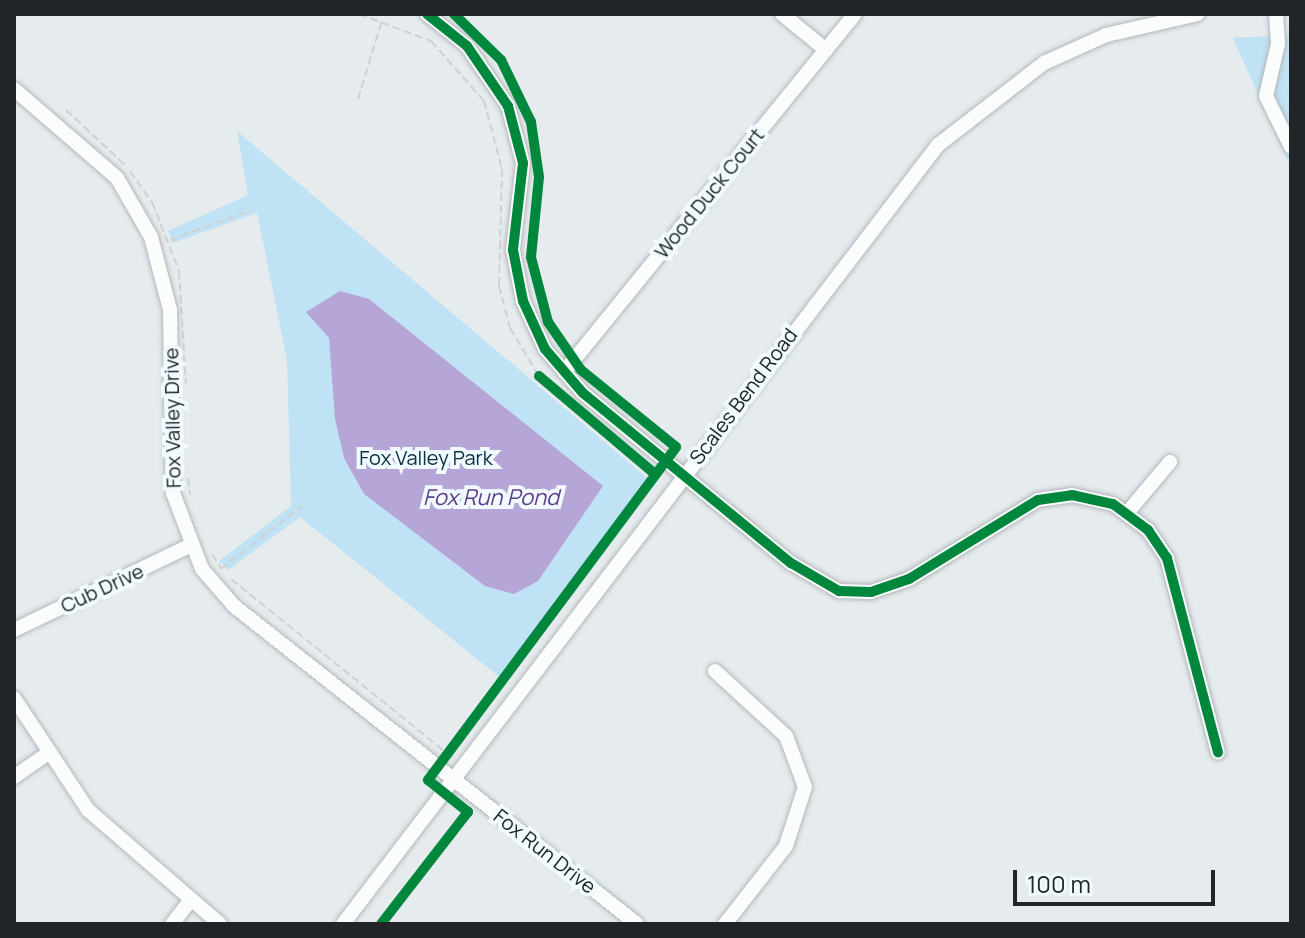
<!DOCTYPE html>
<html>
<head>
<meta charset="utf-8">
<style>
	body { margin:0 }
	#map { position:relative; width:1305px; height:938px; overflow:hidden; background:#e6ebee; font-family:Manrope,sans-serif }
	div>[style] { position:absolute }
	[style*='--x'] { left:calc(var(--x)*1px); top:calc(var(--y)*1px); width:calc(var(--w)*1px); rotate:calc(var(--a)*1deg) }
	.green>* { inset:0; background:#c0e2f5 }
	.water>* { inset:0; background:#b6a6d7 }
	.path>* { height:2px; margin-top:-1px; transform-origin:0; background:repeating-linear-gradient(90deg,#ced0d1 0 8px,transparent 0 12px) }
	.roads { filter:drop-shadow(0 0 2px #b4b8ba) drop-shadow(0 0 2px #b4b8ba) }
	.minor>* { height:14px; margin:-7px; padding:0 7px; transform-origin:7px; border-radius:7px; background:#fbfcfc }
	.cycleway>* { height:10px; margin:-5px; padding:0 5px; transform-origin:5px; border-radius:5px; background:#00873e }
	span { translate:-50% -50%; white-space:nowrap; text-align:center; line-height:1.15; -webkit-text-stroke:8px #f0faff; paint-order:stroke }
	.street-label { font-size:20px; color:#222527 }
	.park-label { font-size:20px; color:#072f40 }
	.water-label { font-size:22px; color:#5d3b8d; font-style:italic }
	.frame { position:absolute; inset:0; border:16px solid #222527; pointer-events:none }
	.scale { position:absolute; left:1013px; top:870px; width:202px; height:36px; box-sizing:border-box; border:4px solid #222527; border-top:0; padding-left:10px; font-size:24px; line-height:28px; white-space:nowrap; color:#222527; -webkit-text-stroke:6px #f0faff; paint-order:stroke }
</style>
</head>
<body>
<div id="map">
	<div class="green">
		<div style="clip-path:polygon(1291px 35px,1291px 168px,1233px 38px)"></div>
		<div style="clip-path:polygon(237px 131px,647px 478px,502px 679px,300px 517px,228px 570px,219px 561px,291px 506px,287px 360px,257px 213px,173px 243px,168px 231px,248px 195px)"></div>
	</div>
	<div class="water">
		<div style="clip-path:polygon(340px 291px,369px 299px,603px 486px,538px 581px,514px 594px,485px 586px,364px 494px,344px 458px,335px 419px,329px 338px,306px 312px)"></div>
	</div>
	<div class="path">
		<div style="--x:249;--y:14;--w:62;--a:0"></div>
		<div style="--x:359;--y:14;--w:77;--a:20.6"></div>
		<div style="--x:431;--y:41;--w:80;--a:48.5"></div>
		<div style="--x:484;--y:101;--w:70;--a:75.2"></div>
		<div style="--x:502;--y:169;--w:117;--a:91.5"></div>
		<div style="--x:499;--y:286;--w:43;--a:75.3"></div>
		<div style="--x:510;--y:328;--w:56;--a:58.9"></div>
		<div style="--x:358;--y:99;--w:83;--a:-73.1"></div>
		<div style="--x:66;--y:110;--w:82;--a:43"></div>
		<div style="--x:130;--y:171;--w:38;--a:55"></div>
		<div style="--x:152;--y:202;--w:74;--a:68.6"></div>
		<div style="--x:179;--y:271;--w:113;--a:86.5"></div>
		<div style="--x:170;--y:240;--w:86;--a:-20.3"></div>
		<div style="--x:188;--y:478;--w:17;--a:83"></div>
		<div style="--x:212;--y:554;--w:17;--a:57"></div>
		<div style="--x:221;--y:569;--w:103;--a:-37.9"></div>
		<div style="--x:231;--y:579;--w:285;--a:38.9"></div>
	</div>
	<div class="roads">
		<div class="minor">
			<div style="--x:427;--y:14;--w:51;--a:38.7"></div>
			<div style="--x:467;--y:46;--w:73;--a:55.7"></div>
			<div style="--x:508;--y:106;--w:59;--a:75.3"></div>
			<div style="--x:523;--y:163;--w:88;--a:96.6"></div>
			<div style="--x:513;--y:250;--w:52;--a:78.9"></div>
			<div style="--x:523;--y:301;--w:53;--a:65.4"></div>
			<div style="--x:545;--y:349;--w:58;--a:49.2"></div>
			<div style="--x:583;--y:393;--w:269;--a:39.3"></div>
			<div style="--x:791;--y:563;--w:56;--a:30.3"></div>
			<div style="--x:839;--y:591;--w:32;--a:2"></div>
			<div style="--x:871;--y:592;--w:40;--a:-18.9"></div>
			<div style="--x:909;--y:579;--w:151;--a:-31.5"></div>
			<div style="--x:1038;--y:500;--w:34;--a:-8"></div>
			<div style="--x:1072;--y:495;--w:42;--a:12.4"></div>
			<div style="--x:1113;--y:504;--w:44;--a:36.6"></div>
			<div style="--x:1148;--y:530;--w:34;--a:56"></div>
			<div style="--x:1167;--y:558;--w:201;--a:75.3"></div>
			<div style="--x:782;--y:14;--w:57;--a:39.3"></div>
			<div style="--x:1276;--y:14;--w:30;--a:86"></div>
			<div style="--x:1278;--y:44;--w:53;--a:103"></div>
			<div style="--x:1266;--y:96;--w:57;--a:63.9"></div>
			<div style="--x:14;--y:89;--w:136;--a:40.8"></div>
			<div style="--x:117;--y:178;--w:68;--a:60"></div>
			<div style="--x:151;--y:237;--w:75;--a:75.4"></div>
			<div style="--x:170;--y:310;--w:183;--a:89.1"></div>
			<div style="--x:173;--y:493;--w:81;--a:69.1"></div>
			<div style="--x:202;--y:569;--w:49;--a:49.1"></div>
			<div style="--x:234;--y:606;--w:513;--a:38.28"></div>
			<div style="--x:564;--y:372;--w:461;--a:-50.9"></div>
			<div style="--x:1127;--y:513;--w:67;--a:-49.9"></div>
			<div style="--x:14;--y:630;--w:194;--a:-25.6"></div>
			<div style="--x:715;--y:671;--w:96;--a:42.5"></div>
			<div style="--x:786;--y:736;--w:54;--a:69.6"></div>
			<div style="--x:805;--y:787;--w:62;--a:107.9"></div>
			<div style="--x:786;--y:846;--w:99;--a:128"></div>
			<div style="--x:14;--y:698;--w:134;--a:56.5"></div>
			<div style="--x:88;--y:810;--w:174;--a:40.8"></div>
			<div style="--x:14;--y:777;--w:39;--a:-35"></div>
			<div style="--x:172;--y:924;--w:29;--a:-52"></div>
			<div style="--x:343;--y:924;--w:980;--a:-52.63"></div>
			<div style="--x:938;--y:145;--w:134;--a:-37.7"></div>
			<div style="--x:1044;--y:63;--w:68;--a:-24.3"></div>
			<div style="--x:1106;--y:35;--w:94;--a:-12.9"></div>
		</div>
	</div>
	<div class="cycleway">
		<div style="--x:427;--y:14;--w:51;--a:38.7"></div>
		<div style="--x:467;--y:46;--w:73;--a:55.7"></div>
		<div style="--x:508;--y:106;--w:59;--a:75.3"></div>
		<div style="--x:523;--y:163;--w:88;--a:96.6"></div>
		<div style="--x:513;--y:250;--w:52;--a:78.9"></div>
		<div style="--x:523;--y:301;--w:53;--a:65.4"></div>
		<div style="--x:545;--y:349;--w:58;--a:49.2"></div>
		<div style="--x:583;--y:393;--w:269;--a:39.3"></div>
		<div style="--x:791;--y:563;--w:56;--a:30.3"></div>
		<div style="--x:839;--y:591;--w:32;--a:2"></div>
		<div style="--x:871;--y:592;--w:40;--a:-18.9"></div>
		<div style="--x:909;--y:579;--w:151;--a:-31.5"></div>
		<div style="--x:1038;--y:500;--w:34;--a:-8"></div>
		<div style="--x:1072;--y:495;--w:42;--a:12.4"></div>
		<div style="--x:1113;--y:504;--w:44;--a:36.6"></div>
		<div style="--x:1148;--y:530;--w:34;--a:56"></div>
		<div style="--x:1167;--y:558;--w:201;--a:75.3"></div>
		<div style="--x:539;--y:376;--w:152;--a:40.2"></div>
		<div style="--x:381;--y:924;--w:142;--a:-52.2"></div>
		<div style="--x:468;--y:812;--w:51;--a:-141.3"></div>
		<div style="--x:428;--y:780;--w:415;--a:-53.3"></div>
		<div style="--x:676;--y:447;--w:122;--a:-141"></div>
		<div style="--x:581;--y:370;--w:58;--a:-124.5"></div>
		<div style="--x:548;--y:322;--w:67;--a:-104.7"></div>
		<div style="--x:531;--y:257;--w:80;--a:-84.3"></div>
		<div style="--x:539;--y:177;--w:56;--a:-98.3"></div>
		<div style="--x:531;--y:122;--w:69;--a:-115.8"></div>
		<div style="--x:501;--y:60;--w:66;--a:-135.6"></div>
	</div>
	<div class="street-label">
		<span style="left:709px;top:193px;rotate:-51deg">Wood Duck Court</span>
		<span style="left:743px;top:396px;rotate:-53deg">Scales Bend Road</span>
		<span style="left:172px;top:418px;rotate:-91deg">Fox Valley Drive</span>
		<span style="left:102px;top:588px;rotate:-25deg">Cub Drive</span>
		<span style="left:545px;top:851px;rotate:38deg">Fox Run Drive</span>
	</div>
	<div class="park-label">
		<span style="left:426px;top:457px">Fox Valley Park</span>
	</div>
	<div class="water-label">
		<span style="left:491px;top:498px">Fox Run Pond</span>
	</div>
	<div class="frame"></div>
	<div class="scale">100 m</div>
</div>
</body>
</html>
